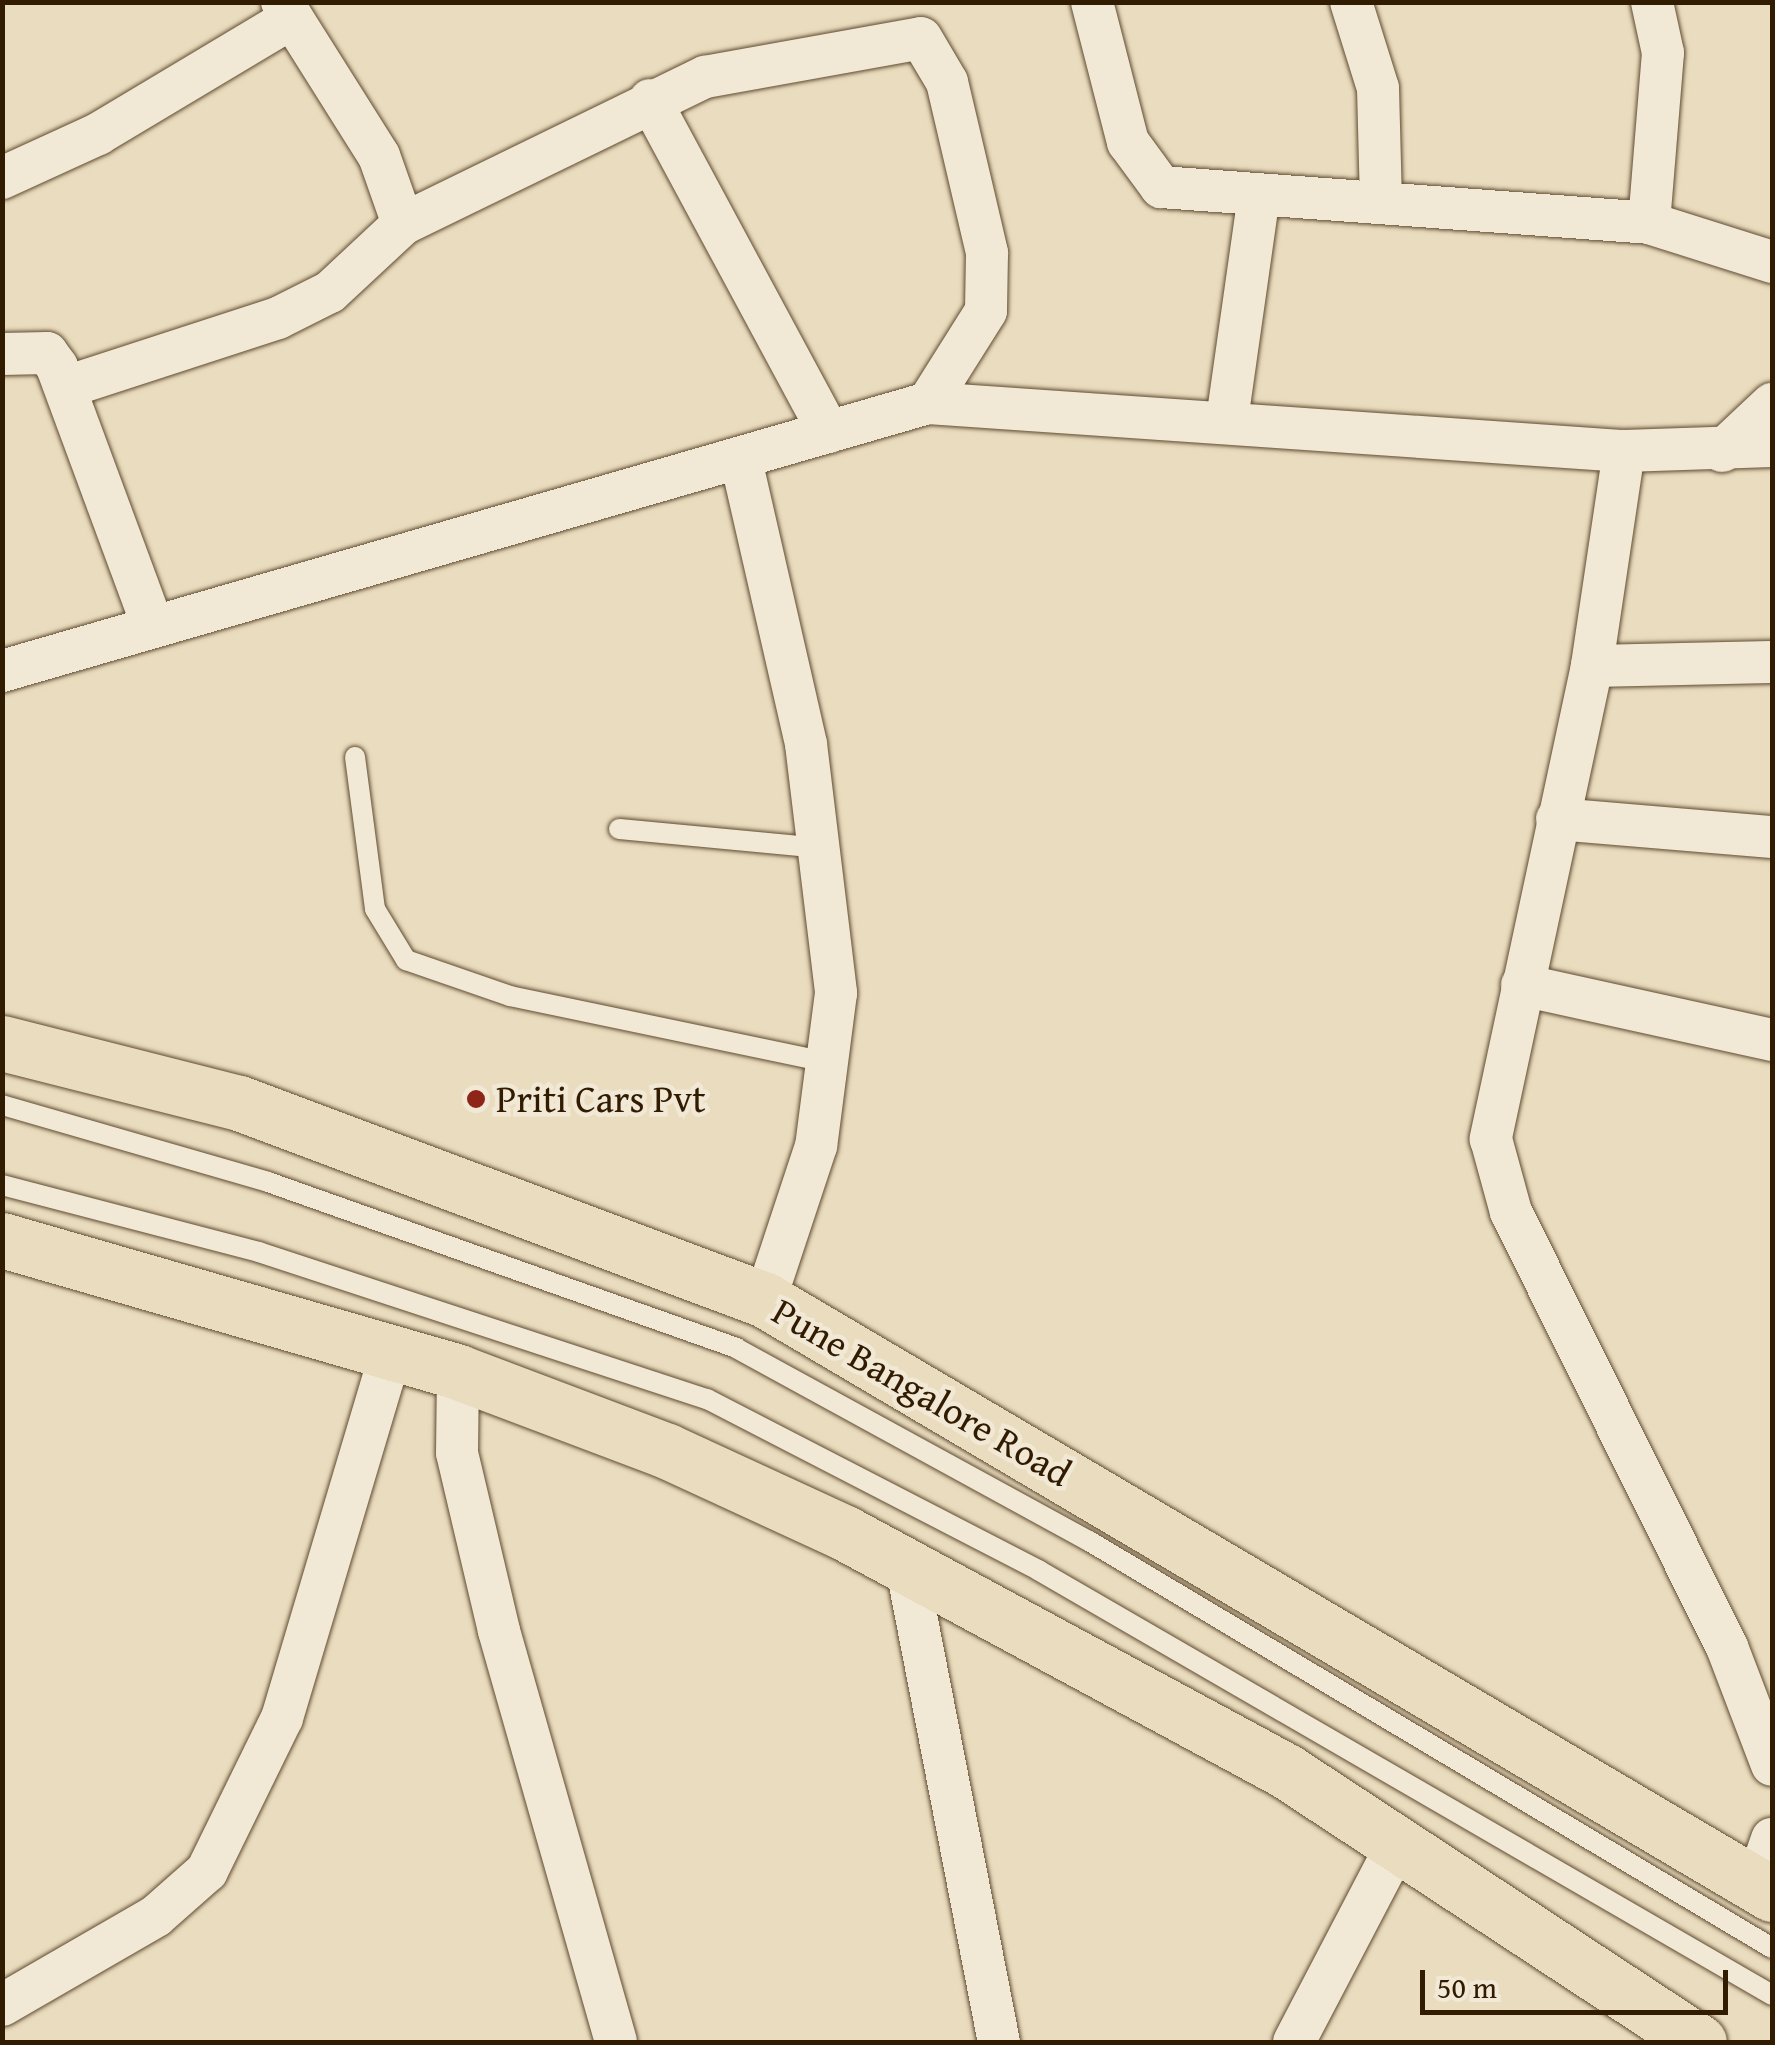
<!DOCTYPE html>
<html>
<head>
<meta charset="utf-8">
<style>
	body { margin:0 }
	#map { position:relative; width:1775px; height:2045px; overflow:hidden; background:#eadcbe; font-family:"Gentium Book Plus",serif }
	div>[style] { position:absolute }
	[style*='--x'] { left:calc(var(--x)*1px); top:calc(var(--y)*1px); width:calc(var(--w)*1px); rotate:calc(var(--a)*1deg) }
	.roads { filter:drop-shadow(0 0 2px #5f4b30) drop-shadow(0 0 2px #5f4b30) }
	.lane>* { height:20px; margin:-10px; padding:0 10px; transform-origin:10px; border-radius:10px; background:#f1e8d5 }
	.street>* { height:42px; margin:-21px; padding:0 21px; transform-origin:21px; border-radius:21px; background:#f1e8d5 }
	.primary>* { height:55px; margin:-27.5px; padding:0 27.5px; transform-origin:27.5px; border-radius:27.5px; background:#eadcbe }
	.dots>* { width:28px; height:28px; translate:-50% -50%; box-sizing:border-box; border:5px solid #f1e8d5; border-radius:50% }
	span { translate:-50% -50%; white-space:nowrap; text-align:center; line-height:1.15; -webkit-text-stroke:9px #f1e8d5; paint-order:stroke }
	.poi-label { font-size:38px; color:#311b01 }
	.left { translate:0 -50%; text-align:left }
	.street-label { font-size:38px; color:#311b01 }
	.frame { position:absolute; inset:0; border:5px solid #311b01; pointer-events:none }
	.scale { position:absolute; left:1420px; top:1970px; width:308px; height:45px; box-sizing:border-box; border:5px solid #311b01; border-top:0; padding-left:12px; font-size:30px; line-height:35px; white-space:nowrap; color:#311b01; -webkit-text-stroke:8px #f1e8d5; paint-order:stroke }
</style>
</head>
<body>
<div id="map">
	<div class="roads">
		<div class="lane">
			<div style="--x:355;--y:757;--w:153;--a:82.5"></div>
			<div style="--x:375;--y:909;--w:60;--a:58.7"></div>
			<div style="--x:406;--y:960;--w:110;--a:19.1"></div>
			<div style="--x:510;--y:996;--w:324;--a:11.8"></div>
			<div style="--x:619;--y:829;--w:203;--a:5.4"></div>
			<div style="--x:2;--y:1105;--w:277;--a:16.1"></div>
			<div style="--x:268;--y:1182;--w:497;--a:19.5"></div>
			<div style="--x:736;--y:1348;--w:402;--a:28.7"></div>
			<div style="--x:1089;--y:1541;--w:795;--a:30.79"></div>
			<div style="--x:2;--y:1185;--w:266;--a:14.6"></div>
			<div style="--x:259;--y:1252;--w:472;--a:18.2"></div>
			<div style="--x:707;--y:1399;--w:373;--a:27.3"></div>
			<div style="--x:1038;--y:1570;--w:848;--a:30.07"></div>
		</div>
		<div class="street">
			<div style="--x:1092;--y:2;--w:145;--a:75.6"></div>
			<div style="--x:1128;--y:142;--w:56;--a:53.7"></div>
			<div style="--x:1161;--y:187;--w:489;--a:4.2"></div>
			<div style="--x:1649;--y:223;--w:129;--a:17.6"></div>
			<div style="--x:1351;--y:2;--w:90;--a:72.6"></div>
			<div style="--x:1378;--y:88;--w:112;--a:88.5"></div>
			<div style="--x:650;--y:100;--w:377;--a:61.7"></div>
			<div style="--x:2;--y:178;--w:106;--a:-24.6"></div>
			<div style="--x:98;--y:134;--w:226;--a:-30.9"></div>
			<div style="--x:1649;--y:223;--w:171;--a:-85.3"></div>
			<div style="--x:1663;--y:53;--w:52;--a:-102.2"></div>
			<div style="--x:403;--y:224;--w:336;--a:-26"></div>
			<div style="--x:705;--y:77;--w:219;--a:-10.2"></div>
			<div style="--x:921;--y:38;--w:51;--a:59.4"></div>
			<div style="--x:947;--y:82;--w:176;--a:76.8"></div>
			<div style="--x:987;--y:253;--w:58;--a:91"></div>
			<div style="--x:986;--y:311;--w:109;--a:122.2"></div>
			<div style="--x:2;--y:354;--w:45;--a:-1.3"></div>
			<div style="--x:47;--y:353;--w:17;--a:54"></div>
			<div style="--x:57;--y:367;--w:277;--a:69.7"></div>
			<div style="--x:66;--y:387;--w:223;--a:-18"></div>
			<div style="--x:278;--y:318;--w:58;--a:-26.6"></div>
			<div style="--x:330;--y:292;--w:100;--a:-43"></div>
			<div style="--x:403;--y:224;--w:72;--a:-109.4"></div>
			<div style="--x:379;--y:156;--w:182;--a:-122.2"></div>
			<div style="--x:1227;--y:420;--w:226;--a:-81.9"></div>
			<div style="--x:1624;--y:451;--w:217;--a:98.5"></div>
			<div style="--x:1592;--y:666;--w:484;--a:102.1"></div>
			<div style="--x:1491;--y:1139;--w:76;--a:74.7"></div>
			<div style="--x:1511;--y:1212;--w:486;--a:63.6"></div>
			<div style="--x:1727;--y:1647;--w:126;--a:69.1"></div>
			<div style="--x:1722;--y:451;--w:69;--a:-43.2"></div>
			<div style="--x:741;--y:460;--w:291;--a:77.1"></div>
			<div style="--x:806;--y:744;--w:251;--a:83.1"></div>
			<div style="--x:836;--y:993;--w:154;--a:97.4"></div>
			<div style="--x:816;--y:1146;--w:162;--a:108.3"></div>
			<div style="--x:1592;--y:666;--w:180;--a:-1.3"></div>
			<div style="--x:2;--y:671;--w:964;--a:-16.14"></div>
			<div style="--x:928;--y:403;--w:698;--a:3.95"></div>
			<div style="--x:1624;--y:451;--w:148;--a:-1.9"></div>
			<div style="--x:1557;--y:819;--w:216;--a:4.8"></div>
			<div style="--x:1522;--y:985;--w:256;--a:12.4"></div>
			<div style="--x:458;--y:1372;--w:81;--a:90.7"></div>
			<div style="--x:457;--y:1453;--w:183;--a:76.7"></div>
			<div style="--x:499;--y:1631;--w:427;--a:74.1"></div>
			<div style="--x:906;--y:1564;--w:487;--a:79"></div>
			<div style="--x:1756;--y:1885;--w:49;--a:-70.8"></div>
			<div style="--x:2;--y:2005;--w:178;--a:-30"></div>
			<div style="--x:156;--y:1916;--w:68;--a:-41.4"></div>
			<div style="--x:207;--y:1871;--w:170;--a:-63.9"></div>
			<div style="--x:282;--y:1718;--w:381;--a:-73.4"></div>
			<div style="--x:1294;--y:2042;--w:222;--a:-62.4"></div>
		</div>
		<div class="primary">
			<div style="--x:2;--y:1043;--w:244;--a:14.2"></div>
			<div style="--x:239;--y:1103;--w:562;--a:20.53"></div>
			<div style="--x:765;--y:1300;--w:1169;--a:30.54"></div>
			<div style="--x:2;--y:1240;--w:475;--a:16.1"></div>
			<div style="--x:458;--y:1372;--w:223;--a:20.7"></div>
			<div style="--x:667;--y:1451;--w:196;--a:24.7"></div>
			<div style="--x:845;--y:1533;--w:501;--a:28.35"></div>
			<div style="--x:1286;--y:1771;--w:494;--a:33.3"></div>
		</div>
	</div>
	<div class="dots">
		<div style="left:476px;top:1099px;background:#8f2418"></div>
	</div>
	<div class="poi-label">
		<span class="left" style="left:496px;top:1099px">Priti Cars Pvt</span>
	</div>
	<div class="street-label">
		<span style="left:922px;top:1392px;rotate:30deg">Pune Bangalore Road</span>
	</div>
	<div class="frame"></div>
	<div class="scale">50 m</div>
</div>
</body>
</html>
